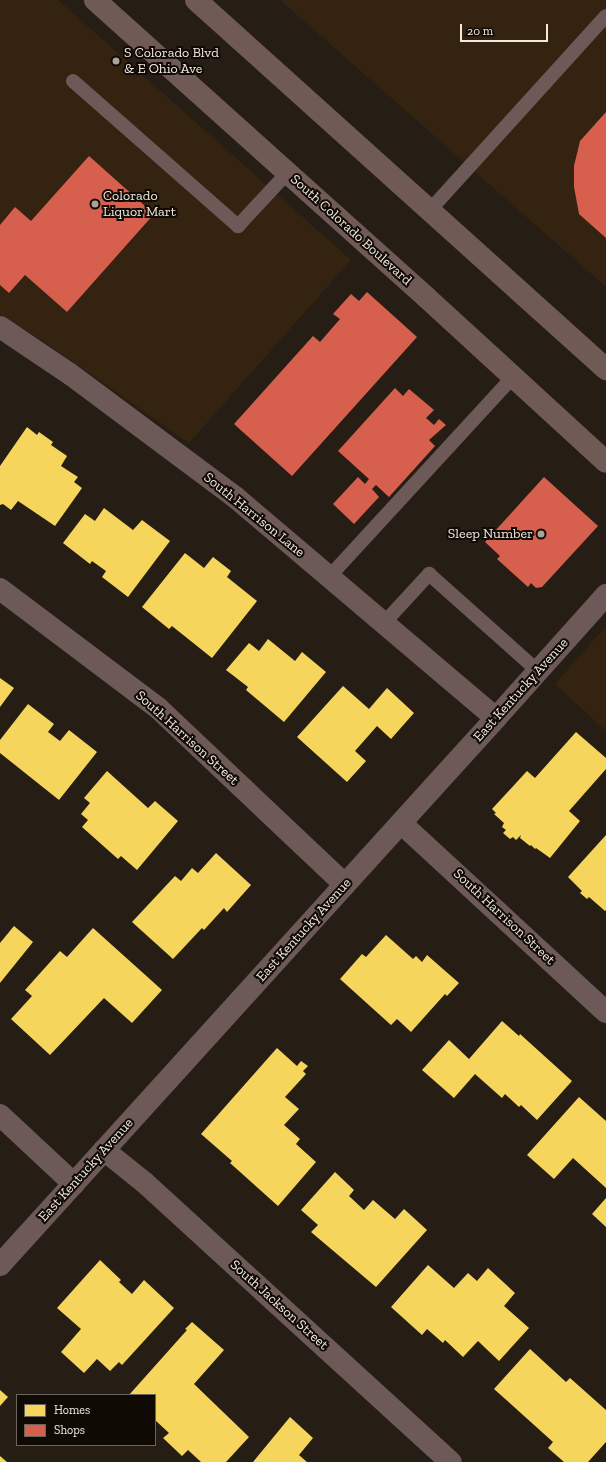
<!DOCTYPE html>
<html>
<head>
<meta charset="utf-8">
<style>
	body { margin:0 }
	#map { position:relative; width:606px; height:1462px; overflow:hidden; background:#261e15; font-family:"Zilla Slab",serif }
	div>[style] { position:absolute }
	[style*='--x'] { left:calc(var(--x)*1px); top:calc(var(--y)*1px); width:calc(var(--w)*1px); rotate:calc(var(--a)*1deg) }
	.built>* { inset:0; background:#342310 }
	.homes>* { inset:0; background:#f6d55c }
	.shops>* { inset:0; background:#d6604d }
	.lane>* { height:14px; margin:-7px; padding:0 7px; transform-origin:7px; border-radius:7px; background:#6d5a58 }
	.street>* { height:22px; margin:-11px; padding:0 11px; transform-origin:11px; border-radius:11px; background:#6d5a58 }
	.primary>* { height:22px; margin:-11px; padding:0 11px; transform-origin:11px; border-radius:11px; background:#6f5a56 }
	.dots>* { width:11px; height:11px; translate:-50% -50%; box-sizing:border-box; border:2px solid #100a05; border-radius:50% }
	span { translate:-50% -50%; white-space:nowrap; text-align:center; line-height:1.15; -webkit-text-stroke:4px #100a05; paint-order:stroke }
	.poi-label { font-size:14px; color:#f3e9e0 }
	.left { translate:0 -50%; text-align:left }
	.right { translate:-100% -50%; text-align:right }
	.street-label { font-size:14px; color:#f3e9e0 }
	.legend { position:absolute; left:16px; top:1394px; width:140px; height:52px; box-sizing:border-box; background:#100a05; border:1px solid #6b635d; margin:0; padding:5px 7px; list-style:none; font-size:12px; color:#f3e9e0 }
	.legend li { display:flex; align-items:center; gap:8px; height:20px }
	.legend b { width:20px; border:1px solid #6b635d }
	.scale { position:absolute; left:460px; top:24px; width:88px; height:18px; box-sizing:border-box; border:2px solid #f3e9e0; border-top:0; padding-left:5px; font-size:12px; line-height:14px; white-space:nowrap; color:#f3e9e0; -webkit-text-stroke:3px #100a05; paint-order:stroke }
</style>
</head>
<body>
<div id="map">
	<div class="built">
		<div style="clip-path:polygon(0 0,58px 0,351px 260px,189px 443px,46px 343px,0 315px)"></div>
		<div style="clip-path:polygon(280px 0,606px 0,606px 287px)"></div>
		<div style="clip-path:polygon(606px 626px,606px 731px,555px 684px)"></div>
	</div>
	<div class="homes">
		<div style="clip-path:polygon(27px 427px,37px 435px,39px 432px,53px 442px,51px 445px,67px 456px,61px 466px,78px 477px,74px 482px,82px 488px,55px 526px,18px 501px,11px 510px,3px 504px,0 505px,0 466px)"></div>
		<div style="clip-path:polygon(104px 508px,133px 530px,142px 520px,170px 541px,128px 597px,102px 577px,106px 571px,92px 561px,90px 564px,63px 543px,85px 514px,95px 521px)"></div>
		<div style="clip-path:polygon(185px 553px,204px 568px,213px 557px,231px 571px,227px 577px,257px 601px,212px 658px,172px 626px,169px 629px,142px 607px)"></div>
		<div style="clip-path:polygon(268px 639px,295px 661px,302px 652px,326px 672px,284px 722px,246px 690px,248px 687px,226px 670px,249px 643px,259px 651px)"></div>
		<div style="clip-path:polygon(0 678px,14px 688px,0 707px)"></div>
		<div style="clip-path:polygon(343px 686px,369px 709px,387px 688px,414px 713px,391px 739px,377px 726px,355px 751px,366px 761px,347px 782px,297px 737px)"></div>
		<div style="clip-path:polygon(28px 704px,54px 724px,48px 732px,60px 741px,69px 730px,97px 752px,59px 800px,0 753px,0 740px)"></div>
		<div style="clip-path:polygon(576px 732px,606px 758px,606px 769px,569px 811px,580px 821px,550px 858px,536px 848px,535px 849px,531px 845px,530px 846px,520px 838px,521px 835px,516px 840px,513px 837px,510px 839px,503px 833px,506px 830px,502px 827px,504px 823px,494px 814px,496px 813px,492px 809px,527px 771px,535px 778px)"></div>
		<div style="clip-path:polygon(107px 771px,148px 808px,155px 801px,178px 821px,137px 870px,121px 856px,118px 859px,82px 827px,88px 820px,81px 814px,90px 803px,84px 798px)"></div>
		<div style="clip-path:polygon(606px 835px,606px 910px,605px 911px,589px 897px,587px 899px,580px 893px,582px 891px,568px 877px)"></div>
		<div style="clip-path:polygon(216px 853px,251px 885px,227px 912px,224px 908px,204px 930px,202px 928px,173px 959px,132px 922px,175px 876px,181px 881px,192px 868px,198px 873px)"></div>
		<div style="clip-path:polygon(14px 926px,33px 942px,0 983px,0 943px)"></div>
		<div style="clip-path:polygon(93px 928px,162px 990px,132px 1023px,104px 998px,50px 1055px,11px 1019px,32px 996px,25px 990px,60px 951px,67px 957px)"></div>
		<div style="clip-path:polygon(386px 935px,413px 959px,416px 956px,422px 962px,427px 955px,459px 983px,447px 996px,445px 994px,411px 1032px,397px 1019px,391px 1025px,340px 979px,362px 954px,366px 957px)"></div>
		<div style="clip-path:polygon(502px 1021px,519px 1036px,520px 1034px,572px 1081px,537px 1120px,521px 1105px,519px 1107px,505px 1094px,502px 1098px,475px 1074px,454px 1098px,422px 1070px,449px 1040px,469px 1059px)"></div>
		<div style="clip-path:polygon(277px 1048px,297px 1066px,301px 1061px,308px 1066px,303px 1071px,306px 1074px,285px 1097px,299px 1109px,284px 1125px,300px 1139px,296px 1144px,316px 1162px,278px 1206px,230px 1163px,232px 1161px,201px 1134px)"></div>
		<div style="clip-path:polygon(579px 1097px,606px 1121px,606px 1188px,573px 1158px,554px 1179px,527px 1155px)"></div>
		<div style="clip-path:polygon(335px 1172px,354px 1190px,349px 1196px,364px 1210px,373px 1200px,395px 1219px,404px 1209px,427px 1230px,376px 1287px,311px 1232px,318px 1225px,301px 1210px)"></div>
		<div style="clip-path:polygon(606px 1198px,606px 1227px,592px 1214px)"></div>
		<div style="clip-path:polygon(100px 1260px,121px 1280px,119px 1282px,132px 1294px,144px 1280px,174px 1308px,122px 1365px,119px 1362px,110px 1371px,97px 1359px,84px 1373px,61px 1352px,81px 1329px,57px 1308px)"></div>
		<div style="clip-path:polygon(428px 1265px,454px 1288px,468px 1273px,477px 1281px,488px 1268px,515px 1293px,504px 1306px,529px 1328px,499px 1361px,478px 1341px,463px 1357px,445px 1340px,443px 1343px,427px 1329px,422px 1335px,391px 1307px)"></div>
		<div style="clip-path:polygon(192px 1322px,224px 1350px,194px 1384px,249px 1437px,226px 1462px,201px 1462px,188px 1450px,182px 1456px,163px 1438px,169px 1433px,155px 1420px,155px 1395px,129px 1395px,187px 1330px,185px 1329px)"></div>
		<div style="clip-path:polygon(530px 1349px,566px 1382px,570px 1378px,606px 1410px,606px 1442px,588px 1462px,564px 1462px,548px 1448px,553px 1442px,494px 1389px)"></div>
		<div style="clip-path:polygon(0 1390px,8px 1397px,0 1406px)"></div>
		<div style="clip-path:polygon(290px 1417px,313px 1438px,299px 1455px,307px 1462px,253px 1462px)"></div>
		<div style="clip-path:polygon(0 1456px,7px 1462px,0 1462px)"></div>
	</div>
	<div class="shops">
		<div style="clip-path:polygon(606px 112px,606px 238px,579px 214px,574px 187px,574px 166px,580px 141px)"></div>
		<div style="clip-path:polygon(89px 156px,154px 214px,67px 312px,25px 275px,9px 293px,0 285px,0 225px,15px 207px,31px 221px)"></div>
		<div style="clip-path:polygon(367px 292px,417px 337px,292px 476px,234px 424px,313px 336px,320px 342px,340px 319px,333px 314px,351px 294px,359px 301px)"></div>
		<div style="clip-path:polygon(395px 388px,403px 396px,409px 389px,434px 410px,426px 418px,434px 425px,439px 419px,446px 425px,429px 440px,435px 446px,389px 497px,376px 485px,372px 489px,379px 497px,354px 524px,333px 504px,358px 477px,365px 484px,369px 479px,338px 451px)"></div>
		<div style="clip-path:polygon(544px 477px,598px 526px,542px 587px,536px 588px,531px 583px,528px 587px,497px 559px,500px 556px,485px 542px)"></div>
	</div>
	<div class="lane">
		<div style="--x:73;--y:81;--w:220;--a:41.3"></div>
		<div style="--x:238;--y:226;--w:72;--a:-47.2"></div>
		<div style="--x:430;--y:210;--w:262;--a:-47.8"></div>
		<div style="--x:329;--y:577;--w:272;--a:-47.4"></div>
		<div style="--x:384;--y:623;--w:67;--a:-47.4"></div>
		<div style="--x:429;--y:574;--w:146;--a:41.7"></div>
	</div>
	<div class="street">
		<div style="--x:0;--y:327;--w:84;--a:33.9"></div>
		<div style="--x:70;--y:374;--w:206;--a:36.7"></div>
		<div style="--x:235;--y:497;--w:342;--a:40.3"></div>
		<div style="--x:0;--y:589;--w:198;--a:37"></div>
		<div style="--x:158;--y:708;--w:257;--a:43.4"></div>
		<div style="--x:401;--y:823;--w:279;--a:42.7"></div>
		<div style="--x:0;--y:1115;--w:101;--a:43"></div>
		<div style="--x:104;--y:1150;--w:53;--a:38.8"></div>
		<div style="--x:145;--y:1183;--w:414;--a:42.4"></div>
		<div style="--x:0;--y:1265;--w:738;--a:-47.8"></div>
		<div style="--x:496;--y:718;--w:165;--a:-48.2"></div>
	</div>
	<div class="primary">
		<div style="--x:95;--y:0;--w:445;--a:41.9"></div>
		<div style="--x:426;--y:297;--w:244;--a:42.5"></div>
		<div style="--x:196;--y:0;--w:552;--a:41.99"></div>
	</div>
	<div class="dots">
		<div style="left:116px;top:61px;background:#aba299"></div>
		<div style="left:95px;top:204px;background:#aba299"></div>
		<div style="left:541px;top:534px;background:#aba299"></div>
	</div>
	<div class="poi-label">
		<span class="left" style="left:124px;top:61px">S Colorado Blvd<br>&amp; E Ohio Ave</span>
		<span class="left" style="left:103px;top:204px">Colorado<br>Liquor Mart</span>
		<span class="right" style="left:533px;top:534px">Sleep Number</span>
	</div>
	<div class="street-label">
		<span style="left:351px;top:230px;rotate:42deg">South Colorado Boulevard</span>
		<span style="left:254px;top:515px;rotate:39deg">South Harrison Lane</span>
		<span style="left:521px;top:690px;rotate:-48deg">East Kentucky Avenue</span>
		<span style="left:187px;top:738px;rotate:42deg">South Harrison Street</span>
		<span style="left:504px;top:917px;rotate:43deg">South Harrison Street</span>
		<span style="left:304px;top:930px;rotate:-48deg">East Kentucky Avenue</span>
		<span style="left:86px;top:1170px;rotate:-48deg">East Kentucky Avenue</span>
		<span style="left:279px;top:1305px;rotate:42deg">South Jackson Street</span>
	</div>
	<ul class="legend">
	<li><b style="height:11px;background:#f6d55c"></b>Homes</li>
	<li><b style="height:11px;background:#d6604d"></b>Shops</li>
	</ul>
	<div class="scale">20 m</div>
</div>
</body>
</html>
